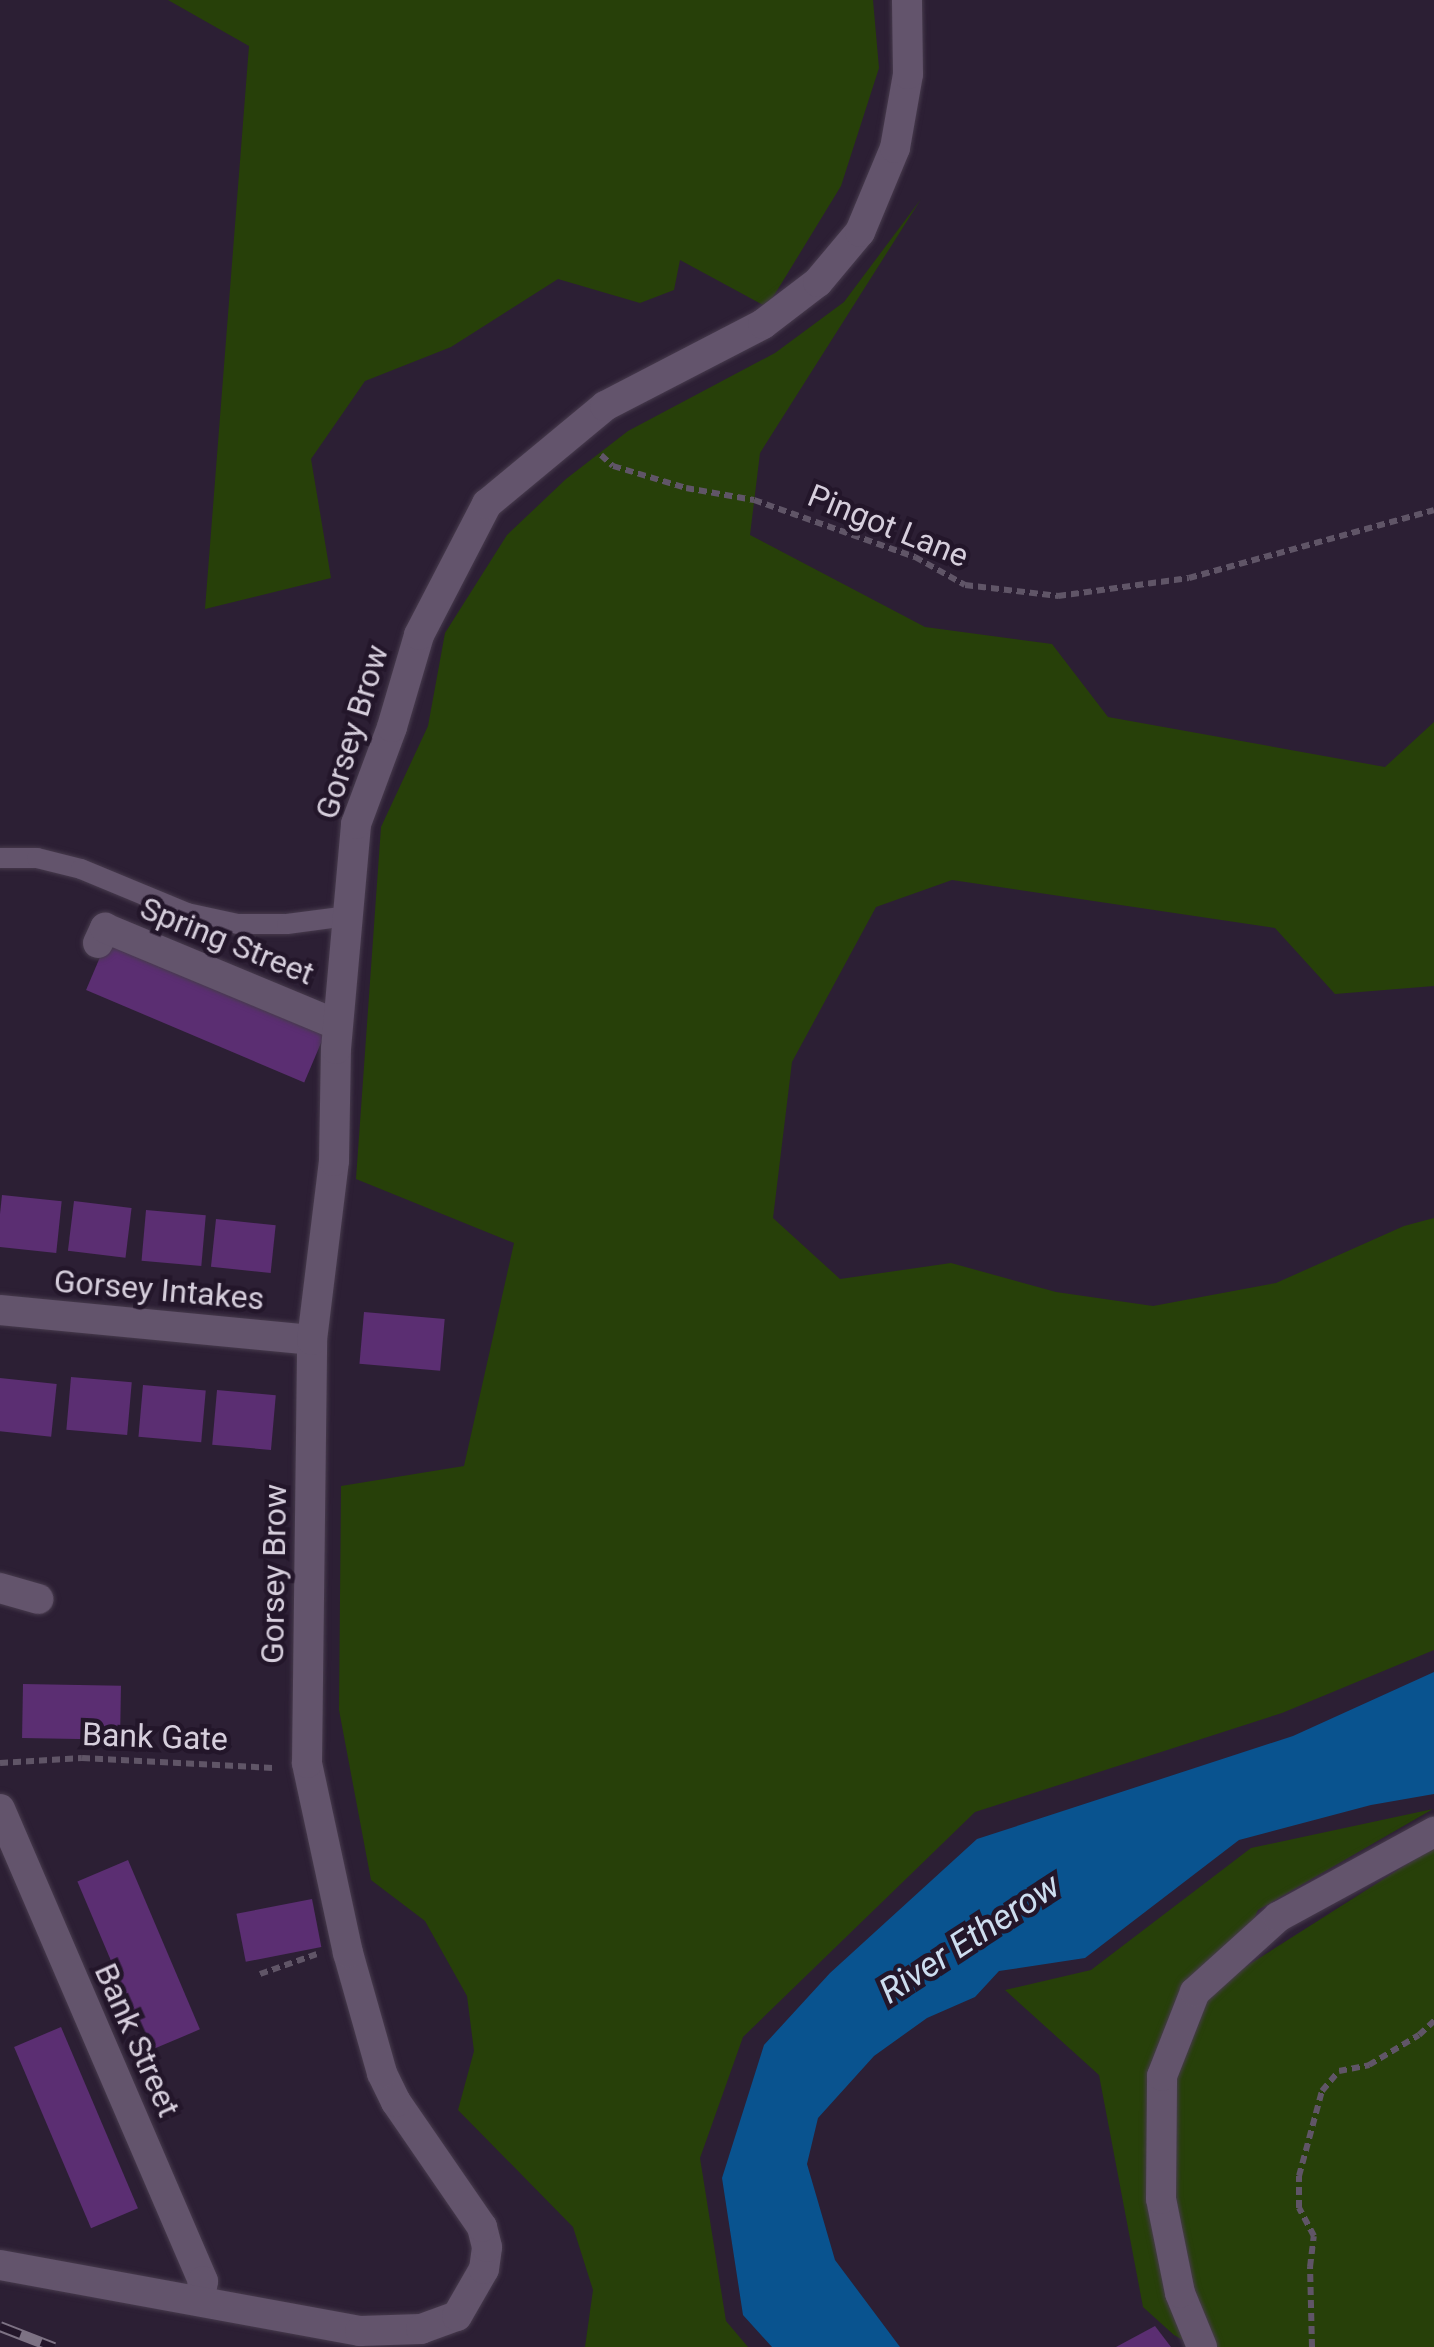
<!DOCTYPE html>
<html>
<head>
<meta charset="utf-8">
<style>
	body { margin:0 }
	#map { position:relative; width:1434px; height:2347px; overflow:hidden; background:#2c1f34; font-family:Roboto,sans-serif }
	div>[style] { position:absolute }
	[style*='--x'] { left:calc(var(--x)*1px); top:calc(var(--y)*1px); width:calc(var(--w)*1px); rotate:calc(var(--a)*1deg) }
	.green>* { inset:0; background:#274009 }
	.water>* { inset:0; background:#09538f }
	.building>* { inset:0; background:#5b2e72; transform-origin:0 0 }
	.path>* { height:6px; margin-top:-3px; transform-origin:0; background:repeating-linear-gradient(90deg,#605567 0 8px,transparent 0 13px) }
	.roads { filter:drop-shadow(0 0 2px #473b4d) drop-shadow(0 0 2px #473b4d) }
	.lane>* { height:20px; margin:-10px; padding:0 10px; transform-origin:10px; border-radius:10px; background:#63546c }
	.street>* { height:30px; margin:-15px; padding:0 15px; transform-origin:15px; border-radius:15px; background:#63546c }
	.rail>* { height:11px; margin-top:-5.5px; transform-origin:0; background:repeating-linear-gradient(90deg,#23162a 0 22px,#7d7284 0 44px); box-sizing:border-box; border-block:2px solid #7d7284 }
	span { translate:-50% -50%; white-space:nowrap; text-align:center; line-height:1.15; -webkit-text-stroke:9px #23162a; paint-order:stroke }
	.street-label { font-size:32px; color:#d6cedc }
	.water-label { font-size:35px; color:#cdddef; font-style:italic }
</style>
</head>
<body>
<div id="map">
	<div class="green">
		<div style="clip-path:polygon(168px 0,873px 0,879px 68px,841px 186px,767px 307px,680px 260px,674px 290px,640px 303px,558px 279px,451px 347px,365px 381px,311px 459px,331px 578px,205px 609px,249px 46px)"></div>
		<div style="clip-path:polygon(921px 199px,760px 453px,750px 535px,925px 627px,1052px 644px,1108px 717px,1385px 767px,1434px 722px,1434px 986px,1335px 994px,1275px 928px,952px 880px,876px 907px,792px 1062px,773px 1218px,840px 1279px,951px 1263px,1056px 1292px,1153px 1306px,1276px 1283px,1404px 1226px,1434px 1218px,1434px 1650px,1282px 1713px,975px 1812px,743px 2037px,700px 2158px,726px 2321px,748px 2347px,585px 2347px,593px 2290px,573px 2227px,458px 2110px,474px 2051px,467px 1996px,425px 1921px,371px 1880px,339px 1710px,341px 1486px,464px 1466px,514px 1243px,356px 1179px,381px 827px,428px 726px,445px 633px,507px 535px,566px 479px,628px 431px,775px 353px,844px 302px)"></div>
		<div style="clip-path:polygon(1433px 1809px,1258px 1910px,1228px 1978px,1434px 1847px,1434px 2347px,1195px 2347px,1174px 2335px,1143px 2307px,1099px 2075px,1005px 1990px,1091px 1970px,1251px 1848px)"></div>
	</div>
	<div class="water">
		<div style="clip-path:polygon(1434px 1672px,1434px 1794px,1371px 1805px,1239px 1840px,1085px 1958px,999px 1971px,975px 1997px,927px 2018px,874px 2056px,818px 2118px,807px 2164px,835px 2260px,900px 2347px,772px 2347px,743px 2315px,722px 2178px,764px 2045px,830px 1973px,977px 1839px,1293px 1736px)"></div>
	</div>
	<div class="building">
		<div style="left:106px;top:943px;width:237px;height:51px;rotate:23deg"></div>
		<div style="left:2px;top:1195px;width:60px;height:52px;rotate:6deg"></div>
		<div style="left:74px;top:1201px;width:58px;height:50px;rotate:7deg"></div>
		<div style="left:146px;top:1210px;width:60px;height:51px;rotate:5deg"></div>
		<div style="left:216px;top:1219px;width:60px;height:48px;rotate:6deg"></div>
		<div style="left:364px;top:1312px;width:81px;height:52px;rotate:5deg"></div>
		<div style="left:71px;top:1377px;width:61px;height:53px;rotate:5deg"></div>
		<div style="left:0;top:1378px;width:57px;height:53px;rotate:6deg"></div>
		<div style="left:143px;top:1385px;width:63px;height:52px;rotate:5deg"></div>
		<div style="left:217px;top:1390px;width:59px;height:55px;rotate:5deg"></div>
		<div style="left:23px;top:1684px;width:98px;height:54px;rotate:1deg"></div>
		<div style="left:128px;top:1860px;width:184px;height:55px;rotate:67deg"></div>
		<div style="left:312px;top:1899px;width:49px;height:77px;rotate:79deg"></div>
		<div style="left:61px;top:2027px;width:197px;height:51px;rotate:67deg"></div>
		<div style="clip-path:polygon(1155px 2326px,1171px 2347px,1116px 2347px)"></div>
	</div>
	<div class="path">
		<div style="--x:601;--y:455;--w:16;--a:43"></div>
		<div style="--x:613;--y:466;--w:76;--a:16.8"></div>
		<div style="--x:686;--y:488;--w:69;--a:10"></div>
		<div style="--x:754;--y:500;--w:171;--a:19.5"></div>
		<div style="--x:915;--y:557;--w:57;--a:29.2"></div>
		<div style="--x:965;--y:585;--w:94;--a:6.7"></div>
		<div style="--x:1058;--y:596;--w:132;--a:-7.8"></div>
		<div style="--x:1189;--y:578;--w:254;--a:-15.5"></div>
		<div style="--x:0;--y:1763;--w:82;--a:-3.5"></div>
		<div style="--x:82;--y:1758;--w:191;--a:3"></div>
		<div style="--x:260;--y:1974;--w:60;--a:-19.3"></div>
		<div style="--x:1312;--y:2347;--w:80;--a:-91.4"></div>
		<div style="--x:1310;--y:2267;--w:31;--a:-83"></div>
		<div style="--x:1314;--y:2236;--w:32;--a:-118"></div>
		<div style="--x:1299;--y:2208;--w:32;--a:-90"></div>
		<div style="--x:1299;--y:2176;--w:88;--a:-74.9"></div>
		<div style="--x:1322;--y:2091;--w:26;--a:-50"></div>
		<div style="--x:1339;--y:2071;--w:31;--a:-11"></div>
		<div style="--x:1369;--y:2065;--w:58;--a:-31"></div>
		<div style="--x:1419;--y:2035;--w:21;--a:-43"></div>
	</div>
	<div class="roads">
		<div class="lane">
			<div style="--x:0;--y:858;--w:37;--a:0"></div>
			<div style="--x:37;--y:858;--w:45;--a:14"></div>
			<div style="--x:81;--y:869;--w:115;--a:22.5"></div>
			<div style="--x:187;--y:913;--w:52;--a:12.2"></div>
			<div style="--x:238;--y:924;--w:49;--a:0"></div>
			<div style="--x:287;--y:924;--w:62;--a:-7.5"></div>
		</div>
		<div class="street">
			<div style="--x:98;--y:943;--w:17;--a:-65"></div>
			<div style="--x:105;--y:928;--w:252;--a:22.6"></div>
			<div style="--x:0;--y:1310;--w:313;--a:5.5"></div>
			<div style="--x:0;--y:1588;--w:40;--a:16"></div>
			<div style="--x:0;--y:1809;--w:514;--a:66.73"></div>
			<div style="--x:203;--y:2281;--w:20;--a:99"></div>
			<div style="--x:0;--y:2265;--w:366;--a:10.4"></div>
			<div style="--x:360;--y:2331;--w:61;--a:-1.9"></div>
			<div style="--x:421;--y:2329;--w:38;--a:-20"></div>
			<div style="--x:457;--y:2316;--w:54;--a:-60.1"></div>
			<div style="--x:484;--y:2269;--w:22;--a:-82"></div>
			<div style="--x:487;--y:2247;--w:21;--a:-104"></div>
			<div style="--x:482;--y:2227;--w:152;--a:-124.5"></div>
			<div style="--x:396;--y:2102;--w:32;--a:-116"></div>
			<div style="--x:382;--y:2073;--w:125;--a:-105.8"></div>
			<div style="--x:348;--y:1953;--w:194;--a:-102.2"></div>
			<div style="--x:307;--y:1763;--w:423;--a:-89.3"></div>
			<div style="--x:312;--y:1340;--w:180;--a:-83"></div>
			<div style="--x:334;--y:1161;--w:112;--a:-89"></div>
			<div style="--x:336;--y:1049;--w:226;--a:-84.9"></div>
			<div style="--x:356;--y:824;--w:103;--a:-69.6"></div>
			<div style="--x:392;--y:727;--w:96;--a:-73.6"></div>
			<div style="--x:419;--y:635;--w:148;--a:-62.6"></div>
			<div style="--x:487;--y:504;--w:153;--a:-39.7"></div>
			<div style="--x:605;--y:406;--w:178;--a:-27.4"></div>
			<div style="--x:763;--y:324;--w:69;--a:-37.4"></div>
			<div style="--x:818;--y:282;--w:65;--a:-50"></div>
			<div style="--x:860;--y:232;--w:91;--a:-67.4"></div>
			<div style="--x:895;--y:148;--w:75;--a:-80"></div>
			<div style="--x:908;--y:74;--w:74;--a:-90.8"></div>
			<div style="--x:1202;--y:2347;--w:58;--a:-112.2"></div>
			<div style="--x:1180;--y:2293;--w:96;--a:-101.4"></div>
			<div style="--x:1161;--y:2199;--w:123;--a:-89.5"></div>
			<div style="--x:1162;--y:2076;--w:90;--a:-68.6"></div>
			<div style="--x:1195;--y:1992;--w:112;--a:-42.1"></div>
			<div style="--x:1278;--y:1917;--w:178;--a:-28.6"></div>
		</div>
	</div>
	<div class="rail">
		<div style="--x:0;--y:2326;--w:58;--a:21.3"></div>
	</div>
	<div class="street-label">
		<span style="left:888px;top:526px;rotate:22deg">Pingot Lane</span>
		<span style="left:352px;top:732px;rotate:-73deg">Gorsey Brow</span>
		<span style="left:227px;top:941px;rotate:22deg">Spring Street</span>
		<span style="left:159px;top:1290px;rotate:5deg">Gorsey Intakes</span>
		<span style="left:274px;top:1574px;rotate:-89deg">Gorsey Brow</span>
		<span style="left:155px;top:1737px;rotate:2deg">Bank Gate</span>
		<span style="left:137px;top:2040px;rotate:66deg">Bank Street</span>
	</div>
	<div class="water-label">
		<span style="left:970px;top:1939px;rotate:-33deg">River Etherow</span>
	</div>
</div>
</body>
</html>
